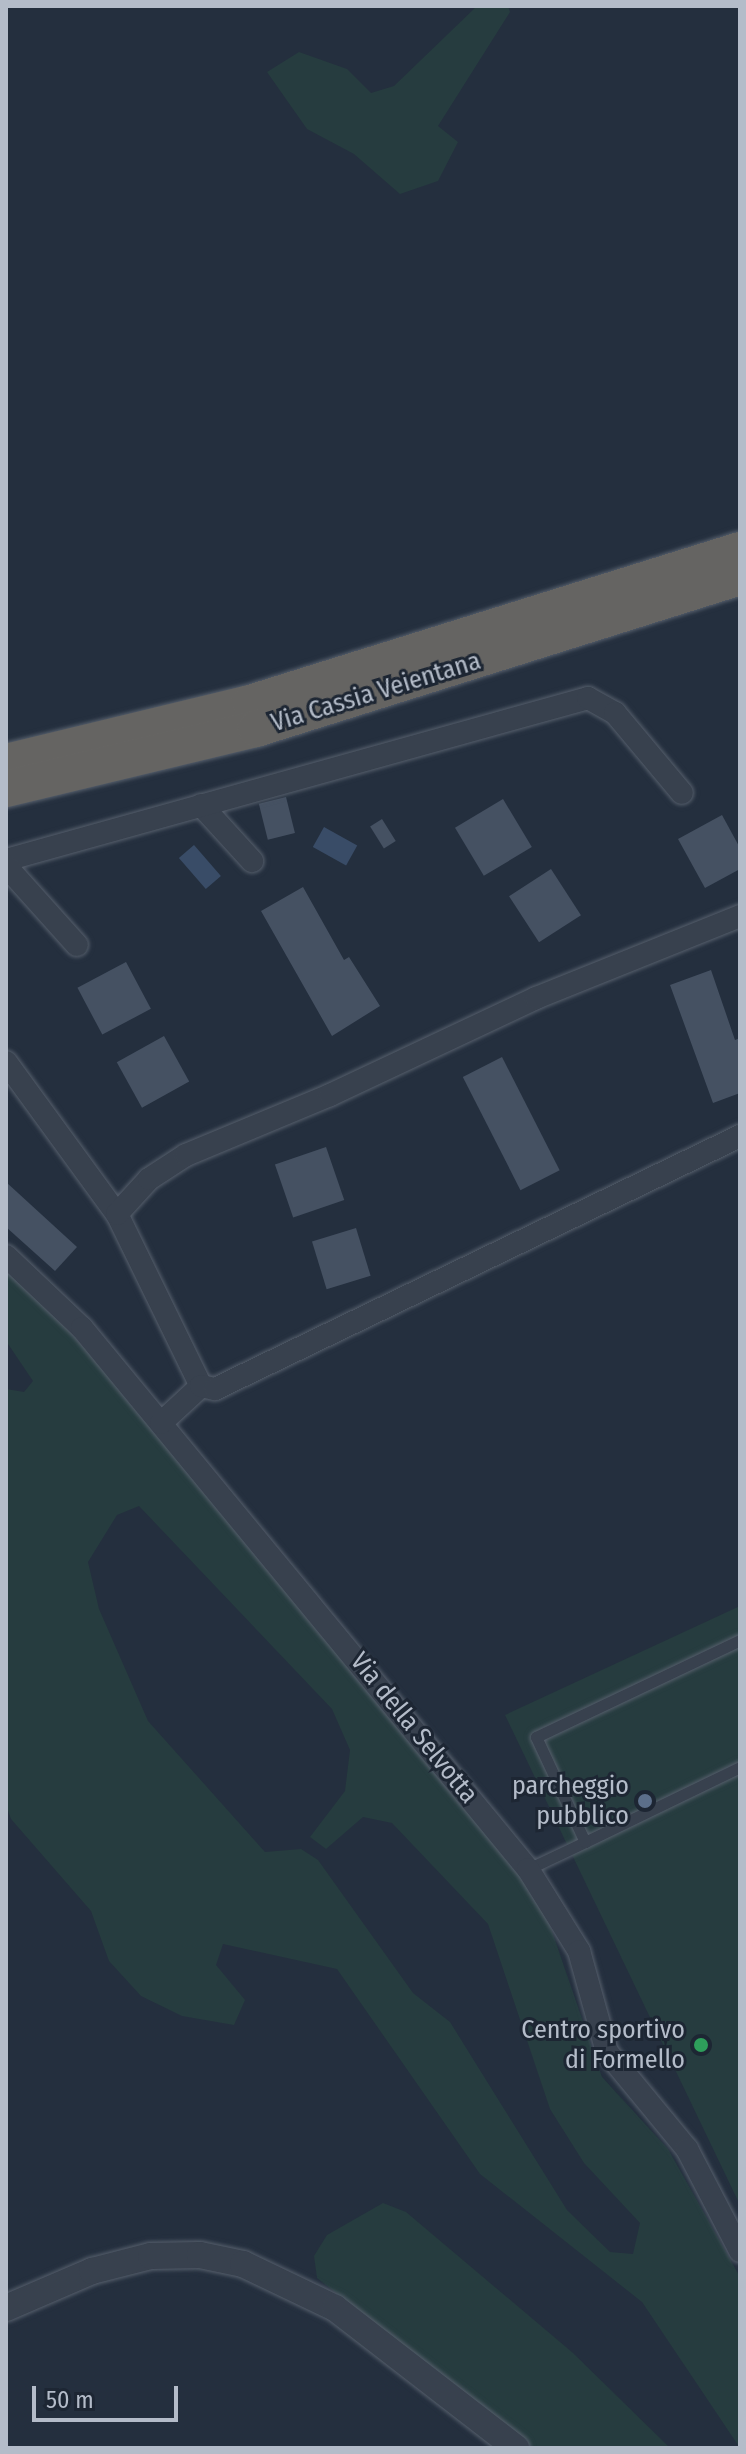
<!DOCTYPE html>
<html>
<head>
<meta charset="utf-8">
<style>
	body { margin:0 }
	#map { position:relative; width:746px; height:2454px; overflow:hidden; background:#242f3e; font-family:"Fira Sans Condensed",sans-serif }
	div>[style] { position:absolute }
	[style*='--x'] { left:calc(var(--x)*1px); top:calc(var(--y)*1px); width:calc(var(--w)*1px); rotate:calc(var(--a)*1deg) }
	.green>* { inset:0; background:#263c3f }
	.water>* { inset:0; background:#394c67; transform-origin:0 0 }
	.building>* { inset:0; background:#455162; transform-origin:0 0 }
	.roads { filter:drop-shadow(0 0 2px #565f6c) drop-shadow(0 0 2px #565f6c) }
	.service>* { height:11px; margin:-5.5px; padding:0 5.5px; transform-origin:5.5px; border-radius:5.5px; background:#38414e }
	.minor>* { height:22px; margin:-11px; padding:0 11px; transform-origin:11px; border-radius:11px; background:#38414e }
	.tertiary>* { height:26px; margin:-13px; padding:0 13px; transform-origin:13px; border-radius:13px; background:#38414e }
	.trunk>* { height:36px; margin:-18px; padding:0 18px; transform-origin:18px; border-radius:18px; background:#656462 }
	.dots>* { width:22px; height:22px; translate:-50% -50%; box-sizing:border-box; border:4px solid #1d2633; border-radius:50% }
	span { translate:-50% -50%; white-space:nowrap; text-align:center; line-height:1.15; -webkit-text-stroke:6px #1d2633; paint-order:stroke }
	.street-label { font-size:26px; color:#b4bcc9 }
	.poi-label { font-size:26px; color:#b4bcc9 }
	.right { translate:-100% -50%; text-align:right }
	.frame { position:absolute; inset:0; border:8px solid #b4bcc9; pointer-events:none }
	.scale { position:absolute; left:32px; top:2386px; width:146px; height:36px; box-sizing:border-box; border:4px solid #b4bcc9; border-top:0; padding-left:10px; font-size:24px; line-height:28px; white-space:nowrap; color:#b4bcc9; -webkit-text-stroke:6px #1d2633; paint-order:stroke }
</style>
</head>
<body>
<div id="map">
	<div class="green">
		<div style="clip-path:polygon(477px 6px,508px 6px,510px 12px,438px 126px,458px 142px,438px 181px,400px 194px,354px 154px,307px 129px,267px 72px,299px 52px,347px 69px,371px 93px,394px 86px)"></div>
		<div style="clip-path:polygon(evenodd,6px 1263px,104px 1369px,542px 1902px,602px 2077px,668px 2149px,740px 2277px,740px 2448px,642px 2302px,480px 2174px,337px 1969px,223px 1944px,216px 1965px,245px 2000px,234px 2025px,182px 2016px,141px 1996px,109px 1961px,91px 1911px,11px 1819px,6px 1805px,6px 1389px,24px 1392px,33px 1381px,6px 1341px,6px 1263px,139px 1506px,332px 1709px,350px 1750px,345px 1791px,310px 1837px,326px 1849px,363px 1817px,392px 1823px,488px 1924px,550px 2109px,584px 2163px,640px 2223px,633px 2254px,610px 2252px,567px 2210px,450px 2022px,413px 1993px,318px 1860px,301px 1849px,265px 1852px,148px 1721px,99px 1609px,88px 1562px,117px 1515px,139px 1506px)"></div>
		<div style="clip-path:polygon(740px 1606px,740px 2205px,505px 1715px)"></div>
		<div style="clip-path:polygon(383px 2203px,406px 2212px,573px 2353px,670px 2448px,534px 2448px,317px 2278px,314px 2256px,327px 2235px)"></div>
	</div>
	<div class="water">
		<div style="left:324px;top:827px;width:38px;height:23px;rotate:29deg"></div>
		<div style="left:194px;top:845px;width:41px;height:20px;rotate:49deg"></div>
	</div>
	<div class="building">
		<div style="left:286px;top:797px;width:37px;height:28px;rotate:76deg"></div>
		<div style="left:503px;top:799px;width:56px;height:56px;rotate:59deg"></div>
		<div style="clip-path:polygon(722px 815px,740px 848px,740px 869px,705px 888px,678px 839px)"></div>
		<div style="left:382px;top:819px;width:26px;height:14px;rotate:58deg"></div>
		<div style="left:551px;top:869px;width:55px;height:50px;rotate:57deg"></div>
		<div style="clip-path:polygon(303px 887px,344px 960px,349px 957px,380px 1006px,332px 1036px,261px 911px)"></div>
		<div style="left:126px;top:962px;width:53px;height:55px;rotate:62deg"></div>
		<div style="clip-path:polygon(711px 970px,735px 1040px,740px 1038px,740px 1093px,713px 1103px,670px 985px)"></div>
		<div style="left:164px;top:1036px;width:52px;height:54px;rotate:61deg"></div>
		<div style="left:502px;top:1057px;width:127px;height:44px;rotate:63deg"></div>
		<div style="left:326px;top:1147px;width:56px;height:54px;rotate:71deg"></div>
		<div style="clip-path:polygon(6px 1182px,77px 1247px,55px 1271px,6px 1227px)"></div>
		<div style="left:356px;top:1228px;width:50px;height:46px;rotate:73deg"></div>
	</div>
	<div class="roads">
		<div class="service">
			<div style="--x:585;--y:1842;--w:172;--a:-25.8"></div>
			<div style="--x:528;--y:1869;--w:63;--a:-25.3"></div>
			<div style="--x:585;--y:1842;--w:116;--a:-115"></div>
			<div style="--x:536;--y:1737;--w:226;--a:-25.4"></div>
		</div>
		<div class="minor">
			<div style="--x:201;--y:805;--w:76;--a:47.7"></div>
			<div style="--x:6;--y:860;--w:604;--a:-15.55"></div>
			<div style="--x:588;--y:698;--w:31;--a:29"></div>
			<div style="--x:615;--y:713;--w:104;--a:50.1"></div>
			<div style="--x:6;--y:866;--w:106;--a:48.1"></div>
			<div style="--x:6;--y:1062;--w:188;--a:53.9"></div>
			<div style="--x:117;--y:1214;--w:191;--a:64"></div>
			<div style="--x:117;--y:1214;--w:47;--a:-47.6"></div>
			<div style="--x:149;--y:1179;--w:44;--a:-33"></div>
			<div style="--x:186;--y:1155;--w:156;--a:-22.6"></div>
			<div style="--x:330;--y:1095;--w:228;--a:-25.2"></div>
			<div style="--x:536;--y:998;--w:220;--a:-21.9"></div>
			<div style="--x:6;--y:1256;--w:105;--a:43.5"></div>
			<div style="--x:82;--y:1328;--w:701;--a:50.5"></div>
			<div style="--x:528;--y:1869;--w:97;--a:58.1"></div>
			<div style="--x:579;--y:1951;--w:105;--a:74.5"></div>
			<div style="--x:607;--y:2052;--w:126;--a:50.5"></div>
			<div style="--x:687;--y:2149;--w:115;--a:62.5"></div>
			<div style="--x:161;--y:1423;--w:54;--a:-42.8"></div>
			<div style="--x:201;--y:1386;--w:14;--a:12"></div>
			<div style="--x:215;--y:1389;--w:583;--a:-25.73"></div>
		</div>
		<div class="tertiary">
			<div style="--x:6;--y:2308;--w:94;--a:-23.3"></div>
			<div style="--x:92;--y:2271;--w:61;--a:-14.3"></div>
			<div style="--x:151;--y:2256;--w:49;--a:-1.2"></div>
			<div style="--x:200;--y:2255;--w:44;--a:11.8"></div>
			<div style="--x:243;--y:2264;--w:102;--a:25.6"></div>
			<div style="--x:335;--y:2308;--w:229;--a:37.7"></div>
		</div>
		<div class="trunk">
			<div style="--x:6;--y:762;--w:251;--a:-13.6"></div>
			<div style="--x:250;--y:703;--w:513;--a:-17.34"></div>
			<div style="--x:6;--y:789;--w:257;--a:-13.5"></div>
			<div style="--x:256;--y:729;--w:507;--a:-17.43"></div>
		</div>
	</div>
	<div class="dots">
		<div style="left:645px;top:1801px;background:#5c6f8a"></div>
		<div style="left:701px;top:2045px;background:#2e9e5b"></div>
	</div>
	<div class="street-label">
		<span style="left:376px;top:692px;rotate:-17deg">Via Cassia Veientana</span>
		<span style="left:414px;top:1728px;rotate:51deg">Via della Selvotta</span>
	</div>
	<div class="poi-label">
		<span class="right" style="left:629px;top:1801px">parcheggio<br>pubblico</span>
		<span class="right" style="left:685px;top:2045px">Centro sportivo<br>di Formello</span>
	</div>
	<div class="frame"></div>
	<div class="scale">50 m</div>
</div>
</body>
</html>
